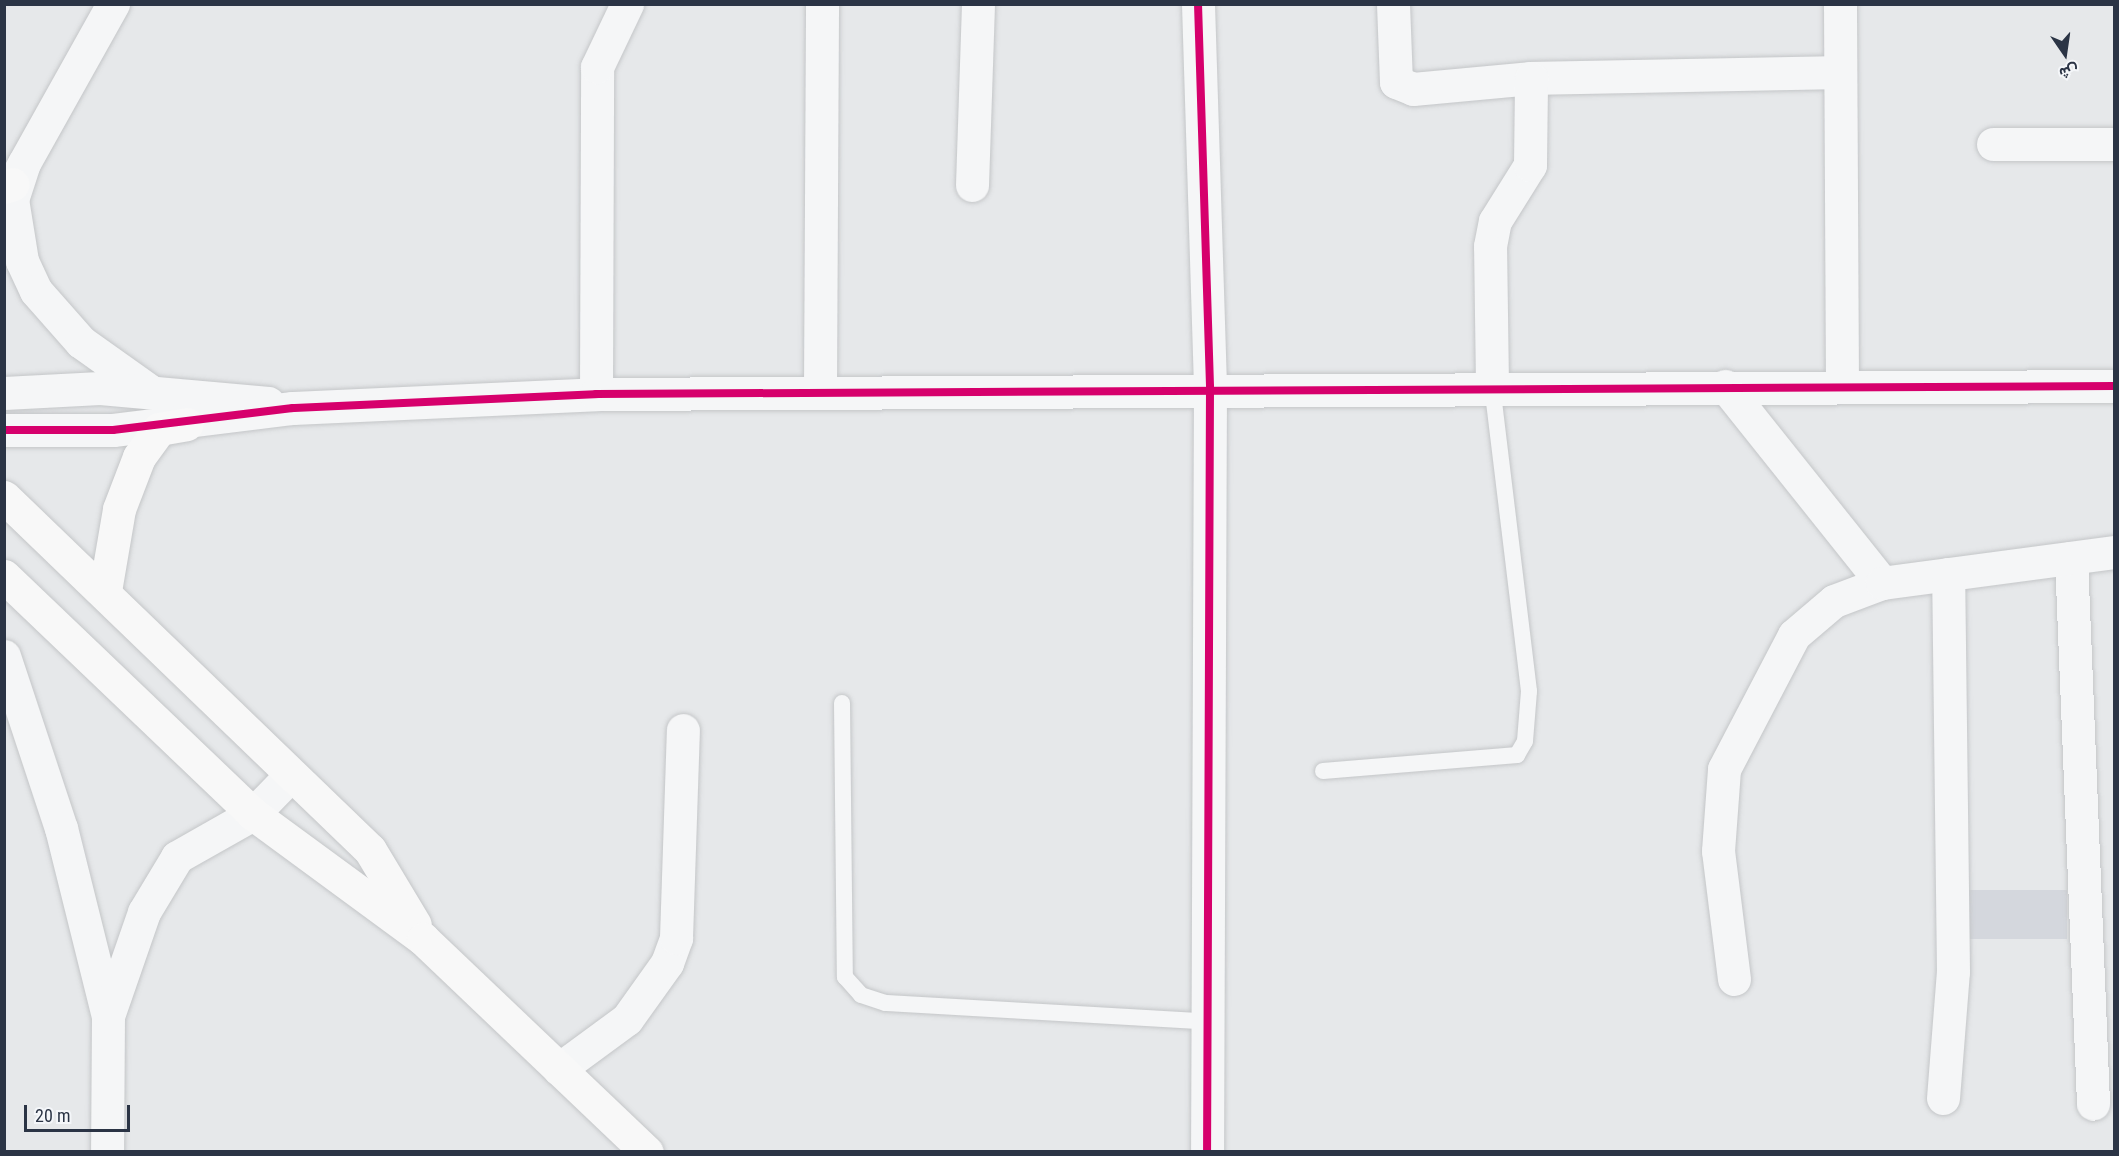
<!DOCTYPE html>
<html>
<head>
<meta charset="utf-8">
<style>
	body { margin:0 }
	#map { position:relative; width:2119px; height:1156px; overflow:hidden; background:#e6e8ea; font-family:"Roboto Condensed",Vazirmatn,sans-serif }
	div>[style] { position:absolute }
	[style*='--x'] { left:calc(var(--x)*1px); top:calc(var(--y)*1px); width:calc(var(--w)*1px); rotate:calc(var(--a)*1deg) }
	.built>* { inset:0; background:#d4d7dd; transform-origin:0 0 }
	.roads { filter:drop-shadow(0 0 2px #c4c6c8) drop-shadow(0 0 2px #c4c6c8) }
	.lane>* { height:16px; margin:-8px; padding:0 8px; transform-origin:8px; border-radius:8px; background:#f5f6f7 }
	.street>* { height:33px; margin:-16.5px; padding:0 16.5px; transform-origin:16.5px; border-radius:16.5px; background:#f5f6f7 }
	.secondary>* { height:33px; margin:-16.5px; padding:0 16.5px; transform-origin:16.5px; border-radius:16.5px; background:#f8f8f8 }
	.cycleway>* { height:8px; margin:-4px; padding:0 4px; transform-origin:4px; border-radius:4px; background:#d6006c }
	span { translate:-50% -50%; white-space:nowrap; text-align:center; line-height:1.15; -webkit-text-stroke:4.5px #f4f6f9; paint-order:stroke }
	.frame { position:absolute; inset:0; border:6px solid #2b3445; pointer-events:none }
	.north { position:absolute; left:2035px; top:24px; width:60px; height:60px; -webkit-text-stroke:4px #f4f6f9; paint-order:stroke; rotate:167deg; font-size:16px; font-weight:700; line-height:24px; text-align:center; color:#2b3445 }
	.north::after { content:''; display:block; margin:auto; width:21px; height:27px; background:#2b3445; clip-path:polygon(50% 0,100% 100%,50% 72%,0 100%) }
	.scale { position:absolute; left:24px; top:1105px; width:106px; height:27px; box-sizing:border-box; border:3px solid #2b3445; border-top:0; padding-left:8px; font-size:18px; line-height:21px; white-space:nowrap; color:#2b3445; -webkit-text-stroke:4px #f4f6f9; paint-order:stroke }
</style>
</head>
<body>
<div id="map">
	<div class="built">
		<div style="left:2067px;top:890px;width:49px;height:129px;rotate:90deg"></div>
	</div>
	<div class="roads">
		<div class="lane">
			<div style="--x:842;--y:703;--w:274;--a:89.4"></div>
			<div style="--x:845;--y:977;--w:24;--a:48"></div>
			<div style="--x:861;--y:995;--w:26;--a:18"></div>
			<div style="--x:886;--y:1003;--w:326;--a:3.3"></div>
			<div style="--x:1323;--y:771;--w:195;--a:-4.7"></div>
			<div style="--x:1517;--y:755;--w:16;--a:-60"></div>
			<div style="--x:1525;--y:741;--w:50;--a:-85.4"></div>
			<div style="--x:1529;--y:691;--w:308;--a:-96.9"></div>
		</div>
		<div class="street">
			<div style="--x:1198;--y:4;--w:383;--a:88.2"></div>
			<div style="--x:1210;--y:387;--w:765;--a:90.22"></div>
			<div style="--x:1393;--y:4;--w:78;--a:87.8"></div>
			<div style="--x:1396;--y:82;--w:18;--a:22"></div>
			<div style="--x:1413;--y:89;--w:119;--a:-5.3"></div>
			<div style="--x:1531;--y:78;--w:309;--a:-1.1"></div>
			<div style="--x:1840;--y:4;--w:382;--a:89.7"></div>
			<div style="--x:1993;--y:144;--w:121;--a:0"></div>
			<div style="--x:24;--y:163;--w:38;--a:108"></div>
			<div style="--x:12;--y:199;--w:63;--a:80.8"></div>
			<div style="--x:22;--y:261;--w:33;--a:65"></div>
			<div style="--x:36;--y:291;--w:68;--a:48.6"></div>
			<div style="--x:81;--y:342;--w:85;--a:35.4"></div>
			<div style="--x:14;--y:181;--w:203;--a:-60.8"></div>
			<div style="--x:972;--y:185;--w:181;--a:-88.1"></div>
			<div style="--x:1492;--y:385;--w:139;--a:-90.8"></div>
			<div style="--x:1490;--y:246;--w:25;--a:-79"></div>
			<div style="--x:1495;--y:221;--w:66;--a:-58"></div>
			<div style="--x:1530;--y:165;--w:87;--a:-89.3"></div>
			<div style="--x:1725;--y:386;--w:252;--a:51.4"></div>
			<div style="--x:820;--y:392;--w:388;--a:-89.7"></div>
			<div style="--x:4;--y:393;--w:96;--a:-3"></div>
			<div style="--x:100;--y:388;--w:169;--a:5.1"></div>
			<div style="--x:596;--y:394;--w:327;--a:-89.8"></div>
			<div style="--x:597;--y:67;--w:70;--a:-64.5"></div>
			<div style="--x:4;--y:430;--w:109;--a:0"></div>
			<div style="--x:113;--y:430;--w:181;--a:-7"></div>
			<div style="--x:293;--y:408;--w:303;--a:-2.6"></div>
			<div style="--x:596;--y:394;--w:1518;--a:-0.3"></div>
			<div style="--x:2071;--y:558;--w:546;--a:87.69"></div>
			<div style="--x:4;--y:656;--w:181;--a:71.7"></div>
			<div style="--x:61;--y:828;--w:194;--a:76"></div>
			<div style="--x:108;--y:1016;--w:136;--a:90.4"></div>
			<div style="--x:1734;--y:979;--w:129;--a:-97.1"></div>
			<div style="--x:1718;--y:851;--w:82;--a:-85.8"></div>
			<div style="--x:1724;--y:769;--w:151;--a:-62.4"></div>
			<div style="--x:1794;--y:635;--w:52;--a:-40.4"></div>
			<div style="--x:1834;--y:601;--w:51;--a:-20.6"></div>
			<div style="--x:1882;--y:583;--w:234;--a:-7.6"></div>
			<div style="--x:108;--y:1016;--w:110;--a:-70.9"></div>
			<div style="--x:144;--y:912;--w:64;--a:-59"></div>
			<div style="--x:177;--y:857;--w:87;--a:-29.5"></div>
			<div style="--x:253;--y:814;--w:53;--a:-45.8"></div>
			<div style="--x:559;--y:1069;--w:84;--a:-36.3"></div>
			<div style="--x:627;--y:1019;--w:69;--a:-54.5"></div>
			<div style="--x:667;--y:963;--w:27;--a:-70"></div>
			<div style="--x:676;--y:938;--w:208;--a:-88.1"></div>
			<div style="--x:1943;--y:1098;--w:126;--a:-85.5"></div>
			<div style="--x:1953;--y:972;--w:398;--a:-90.7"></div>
		</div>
		<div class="secondary">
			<div style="--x:4;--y:187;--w:9;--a:-18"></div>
			<div style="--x:4;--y:497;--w:508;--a:43.96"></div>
			<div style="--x:370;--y:850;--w:87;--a:59"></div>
			<div style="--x:4;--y:576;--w:344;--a:43.7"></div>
			<div style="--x:253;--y:814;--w:211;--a:36.3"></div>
			<div style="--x:423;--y:939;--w:309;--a:43.6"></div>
			<div style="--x:105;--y:591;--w:83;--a:-80.3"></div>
			<div style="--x:119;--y:509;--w:56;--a:-69"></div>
			<div style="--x:139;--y:457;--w:34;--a:-54"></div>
			<div style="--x:159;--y:429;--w:28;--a:-10"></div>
		</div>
	</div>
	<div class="cycleway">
		<div style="--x:1198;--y:4;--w:383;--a:88.2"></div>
		<div style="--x:1210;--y:387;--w:765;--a:90.22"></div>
		<div style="--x:4;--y:430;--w:109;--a:0"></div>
		<div style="--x:113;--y:430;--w:181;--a:-7"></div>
		<div style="--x:293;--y:408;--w:303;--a:-2.6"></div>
		<div style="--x:596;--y:394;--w:1518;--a:-0.3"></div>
	</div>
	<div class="frame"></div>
	<div class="north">ش</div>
	<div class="scale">20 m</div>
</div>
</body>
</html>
